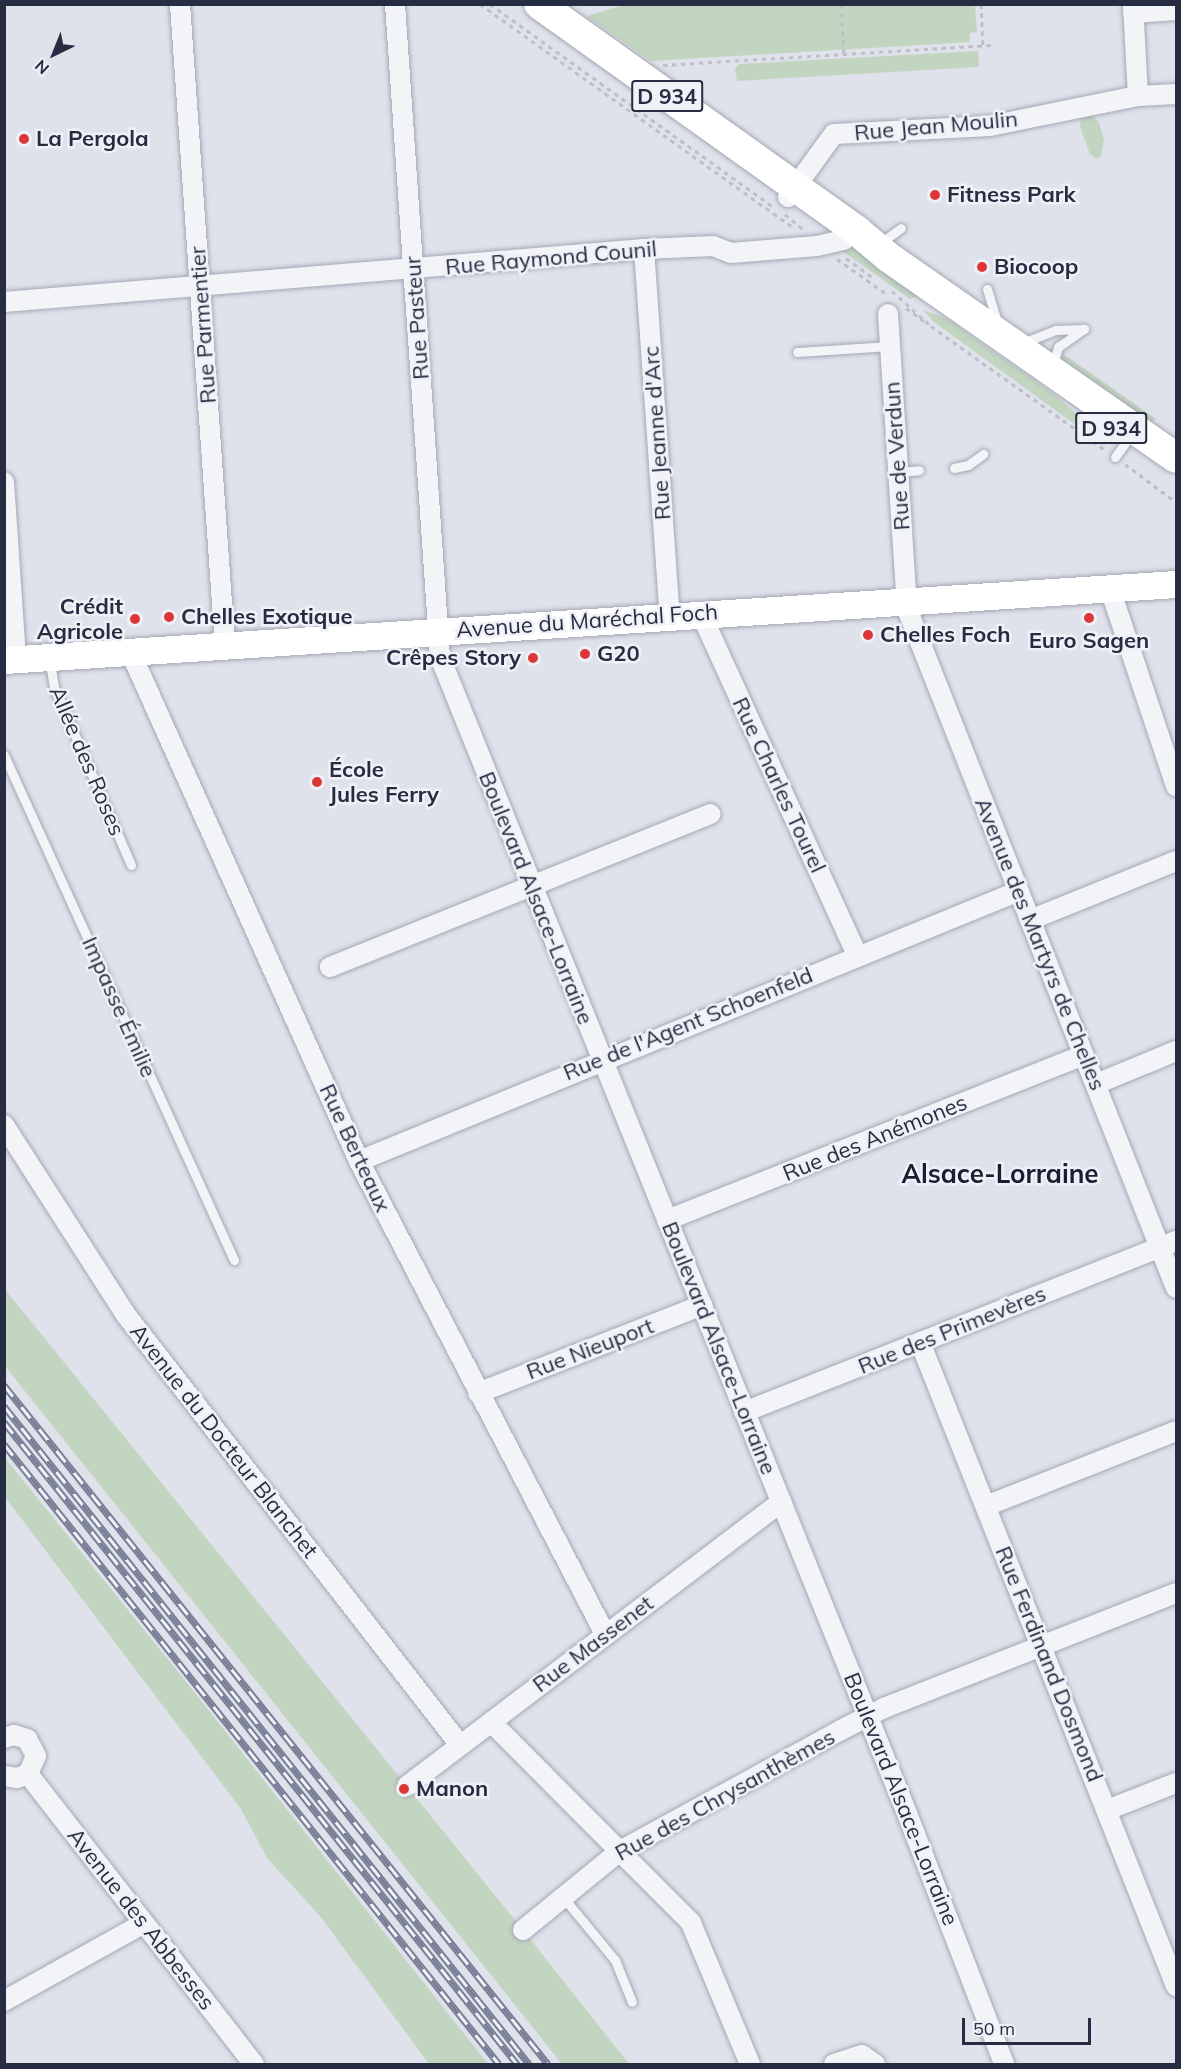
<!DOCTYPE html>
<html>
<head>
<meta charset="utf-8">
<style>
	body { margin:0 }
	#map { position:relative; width:1181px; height:2069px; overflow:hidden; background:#dfe2ea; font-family:Mulish,sans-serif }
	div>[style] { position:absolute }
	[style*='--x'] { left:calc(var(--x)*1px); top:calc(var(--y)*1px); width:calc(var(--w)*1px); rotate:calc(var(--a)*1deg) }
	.green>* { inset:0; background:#c2d5c0 }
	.path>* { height:3px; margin-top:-1.5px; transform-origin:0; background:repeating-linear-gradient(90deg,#bec0c9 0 4.5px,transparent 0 9px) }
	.roads { filter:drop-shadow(0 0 2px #a4a8b5) drop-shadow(0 0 2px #a4a8b5) }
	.lane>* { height:9px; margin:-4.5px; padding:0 4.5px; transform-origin:4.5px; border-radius:4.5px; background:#f3f4f8 }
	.street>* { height:20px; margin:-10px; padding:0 10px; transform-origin:10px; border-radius:10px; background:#f3f4f8 }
	.secondary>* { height:27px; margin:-13.5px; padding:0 13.5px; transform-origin:13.5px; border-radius:13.5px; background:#fff }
	.primary>* { height:30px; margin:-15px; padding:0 15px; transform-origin:15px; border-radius:15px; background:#fff }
	.rail>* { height:7px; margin-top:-3.5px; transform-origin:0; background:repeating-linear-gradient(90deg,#eff1f7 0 14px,#777e95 0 28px); box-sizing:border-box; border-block:2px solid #777e95 }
	.dots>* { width:16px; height:16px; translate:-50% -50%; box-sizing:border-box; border:3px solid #eff1f7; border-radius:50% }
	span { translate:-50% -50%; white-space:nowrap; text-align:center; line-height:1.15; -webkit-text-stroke:5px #eff1f7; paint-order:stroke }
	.shield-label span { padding:2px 4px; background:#eff1f7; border:2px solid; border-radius:4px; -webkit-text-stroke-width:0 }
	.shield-label { font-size:21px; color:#262d43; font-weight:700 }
	.street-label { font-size:22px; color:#262d43 }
	.poi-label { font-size:22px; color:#262d43; font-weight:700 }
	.left { translate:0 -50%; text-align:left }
	.right { translate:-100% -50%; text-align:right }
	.quarter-label { font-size:26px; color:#191e34; font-weight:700 }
	.frame { position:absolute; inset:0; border:6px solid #262d43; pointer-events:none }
	.north { position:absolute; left:24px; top:24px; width:60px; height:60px; -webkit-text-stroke:4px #eff1f7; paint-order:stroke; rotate:223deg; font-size:16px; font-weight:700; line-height:24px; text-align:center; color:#262d43 }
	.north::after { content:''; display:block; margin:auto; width:21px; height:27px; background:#262d43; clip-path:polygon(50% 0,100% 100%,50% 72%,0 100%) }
	.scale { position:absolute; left:962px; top:2018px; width:129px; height:27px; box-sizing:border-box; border:3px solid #262d43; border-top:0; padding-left:8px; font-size:18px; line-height:21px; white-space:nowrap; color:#262d43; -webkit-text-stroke:4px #eff1f7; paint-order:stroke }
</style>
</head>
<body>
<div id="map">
	<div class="green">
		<div style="clip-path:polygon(627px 4px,975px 5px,977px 32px,970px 33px,970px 42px,651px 61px,587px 16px)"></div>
		<div style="clip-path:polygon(978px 51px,979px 67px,737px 81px,735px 69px,739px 64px)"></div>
		<div style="clip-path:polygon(1090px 114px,1099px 122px,1104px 140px,1101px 156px,1096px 159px,1090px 154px,1080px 127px,1081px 118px)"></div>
		<div style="clip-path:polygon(852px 247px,870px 253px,918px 296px,910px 299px,841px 250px)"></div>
		<div style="clip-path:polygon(923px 310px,946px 318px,1054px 394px,1093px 429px,1106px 447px,934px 322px)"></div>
		<div style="clip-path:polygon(1062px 353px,1156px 419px,1150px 422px,1062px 365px)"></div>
		<div style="clip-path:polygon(4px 1288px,523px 1930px,629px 2064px,562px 2064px,5px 1366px)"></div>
		<div style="clip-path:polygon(5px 1458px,187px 1683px,488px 2064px,429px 2064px,320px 1916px,267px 1858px,241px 1809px,5px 1497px)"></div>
	</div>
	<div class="path">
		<div style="--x:480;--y:4;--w:387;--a:35.5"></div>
		<div style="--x:490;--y:4;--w:347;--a:35.6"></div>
		<div style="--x:841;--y:4;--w:50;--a:86.6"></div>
		<div style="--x:981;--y:4;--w:42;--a:87.3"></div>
		<div style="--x:663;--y:65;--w:329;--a:-3.5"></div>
		<div style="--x:785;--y:214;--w:23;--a:40"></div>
		<div style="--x:846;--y:258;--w:32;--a:36"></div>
		<div style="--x:837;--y:259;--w:62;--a:35.2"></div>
		<div style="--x:892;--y:291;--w:52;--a:41.9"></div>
		<div style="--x:931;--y:326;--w:214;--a:35.5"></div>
		<div style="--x:906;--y:308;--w:24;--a:36"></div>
		<div style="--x:1125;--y:464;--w:64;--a:36.7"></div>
	</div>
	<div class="roads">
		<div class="lane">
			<div style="--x:879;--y:244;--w:27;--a:-36"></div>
			<div style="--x:987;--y:289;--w:39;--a:73"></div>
			<div style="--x:1023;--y:343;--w:35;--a:-22"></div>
			<div style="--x:1055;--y:330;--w:29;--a:-2"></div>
			<div style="--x:797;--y:352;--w:93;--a:-3.7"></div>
			<div style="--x:1052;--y:366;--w:20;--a:-72"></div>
			<div style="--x:1058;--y:347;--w:32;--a:-35"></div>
			<div style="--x:1115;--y:457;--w:19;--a:-54"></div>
			<div style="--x:954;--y:468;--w:14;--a:-12"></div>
			<div style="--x:968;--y:465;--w:19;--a:-36"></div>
			<div style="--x:898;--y:472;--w:21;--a:-5"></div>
			<div style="--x:49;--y:658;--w:29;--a:80"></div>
			<div style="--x:54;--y:687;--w:194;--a:66.6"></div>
			<div style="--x:4;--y:755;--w:555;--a:65.51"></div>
			<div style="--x:563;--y:1897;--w:82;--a:50.5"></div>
			<div style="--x:615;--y:1960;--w:45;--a:68"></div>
		</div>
		<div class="street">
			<div style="--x:180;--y:4;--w:644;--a:85.99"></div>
			<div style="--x:395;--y:4;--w:655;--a:86.06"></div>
			<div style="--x:440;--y:657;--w:1250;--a:68.01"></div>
			<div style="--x:908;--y:1816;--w:266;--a:68.8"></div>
			<div style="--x:1133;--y:4;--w:92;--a:86.9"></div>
			<div style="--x:1133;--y:13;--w:43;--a:-4"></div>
			<div style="--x:788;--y:197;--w:78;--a:-53.9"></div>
			<div style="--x:834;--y:134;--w:156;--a:-2.9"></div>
			<div style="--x:990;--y:126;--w:151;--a:-11.5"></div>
			<div style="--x:1138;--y:96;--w:38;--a:-3"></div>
			<div style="--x:644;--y:249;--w:369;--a:86"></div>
			<div style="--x:4;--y:302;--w:642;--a:-4.73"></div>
			<div style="--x:644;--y:249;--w:69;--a:-2.5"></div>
			<div style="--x:713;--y:246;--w:19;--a:21"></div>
			<div style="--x:731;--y:253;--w:86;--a:-4.7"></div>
			<div style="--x:817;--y:246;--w:28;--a:-13"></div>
			<div style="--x:888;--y:314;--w:296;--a:86.3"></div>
			<div style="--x:907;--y:609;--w:730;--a:68.39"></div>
			<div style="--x:4;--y:482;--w:177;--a:86.1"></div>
			<div style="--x:1109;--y:586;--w:211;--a:71.5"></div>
			<div style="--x:701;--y:614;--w:375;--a:65.4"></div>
			<div style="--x:130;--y:651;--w:559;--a:65.82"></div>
			<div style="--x:359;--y:1161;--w:533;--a:62.52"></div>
			<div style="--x:1030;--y:920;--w:157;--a:-22"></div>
			<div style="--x:330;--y:967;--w:410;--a:-21.9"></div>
			<div style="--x:1096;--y:1084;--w:87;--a:-22.4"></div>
			<div style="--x:4;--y:1125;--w:226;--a:57.3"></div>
			<div style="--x:126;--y:1315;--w:544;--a:52.16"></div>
			<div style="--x:359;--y:1161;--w:713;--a:-22.25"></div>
			<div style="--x:667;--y:1220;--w:448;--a:-21.6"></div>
			<div style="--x:920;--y:1342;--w:693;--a:68.32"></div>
			<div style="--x:478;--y:1393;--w:241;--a:-21.4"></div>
			<div style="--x:744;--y:1412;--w:465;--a:-21.6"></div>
			<div style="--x:986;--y:1506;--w:204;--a:-21.5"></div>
			<div style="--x:491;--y:1722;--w:284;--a:45.1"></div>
			<div style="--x:691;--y:1923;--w:153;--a:67.3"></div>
			<div style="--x:4;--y:1738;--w:10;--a:-17"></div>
			<div style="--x:14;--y:1735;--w:14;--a:17"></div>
			<div style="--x:27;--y:1739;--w:19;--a:62"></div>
			<div style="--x:36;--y:1756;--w:20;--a:114"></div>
			<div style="--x:28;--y:1774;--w:12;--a:160"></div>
			<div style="--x:17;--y:1778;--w:13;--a:-171"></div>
			<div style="--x:28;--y:1774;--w:368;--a:52.1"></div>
			<div style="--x:407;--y:1786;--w:470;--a:-37.2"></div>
			<div style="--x:1107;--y:1810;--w:74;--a:-21.4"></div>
			<div style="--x:523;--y:1930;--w:125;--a:-39.2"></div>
			<div style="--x:620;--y:1851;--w:252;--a:-28.7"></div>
			<div style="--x:841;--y:1730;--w:48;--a:-27.1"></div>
			<div style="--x:884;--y:1708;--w:314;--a:-21.5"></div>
			<div style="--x:4;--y:2001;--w:160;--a:-29.1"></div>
			<div style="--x:834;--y:2064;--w:29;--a:-18"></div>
			<div style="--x:862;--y:2055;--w:16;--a:35"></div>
		</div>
		<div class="secondary">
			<div style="--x:4;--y:660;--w:1174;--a:-3.71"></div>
		</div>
		<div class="primary">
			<div style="--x:539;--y:4;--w:391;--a:35.5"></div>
			<div style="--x:857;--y:231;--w:40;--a:40"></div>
			<div style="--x:888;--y:257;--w:351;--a:34.9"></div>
		</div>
	</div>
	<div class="rail">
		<div style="--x:4;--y:1385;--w:870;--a:51.3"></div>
		<div style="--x:4;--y:1406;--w:842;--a:51.41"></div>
		<div style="--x:4;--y:1422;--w:822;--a:51.37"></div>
		<div style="--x:4;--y:1444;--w:793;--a:51.4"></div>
	</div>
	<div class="dots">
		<div style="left:24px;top:139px;background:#dc3738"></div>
		<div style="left:935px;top:195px;background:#dc3738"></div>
		<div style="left:982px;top:267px;background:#dc3738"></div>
		<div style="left:169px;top:617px;background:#dc3738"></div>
		<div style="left:1089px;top:618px;background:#dc3738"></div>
		<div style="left:135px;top:619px;background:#dc3738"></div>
		<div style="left:868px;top:635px;background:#dc3738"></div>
		<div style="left:585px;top:654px;background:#dc3738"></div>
		<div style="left:533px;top:658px;background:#dc3738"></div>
		<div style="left:317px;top:782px;background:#dc3738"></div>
		<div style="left:404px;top:1789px;background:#dc3738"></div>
	</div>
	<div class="shield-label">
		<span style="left:667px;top:96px">D 934</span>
		<span style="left:1111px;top:428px">D 934</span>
	</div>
	<div class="street-label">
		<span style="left:936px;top:126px;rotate:-5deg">Rue Jean Moulin</span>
		<span style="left:551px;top:258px;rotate:-5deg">Rue Raymond Counil</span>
		<span style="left:417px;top:318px;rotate:-94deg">Rue Pasteur</span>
		<span style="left:203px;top:325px;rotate:-94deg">Rue Parmentier</span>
		<span style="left:657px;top:433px;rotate:-94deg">Rue Jeanne d'Arc</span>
		<span style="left:897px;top:456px;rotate:-94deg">Rue de Verdun</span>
		<span style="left:587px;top:621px;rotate:-4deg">Avenue du Maréchal Foch</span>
		<span style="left:87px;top:761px;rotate:67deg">Allée des Roses</span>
		<span style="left:779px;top:785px;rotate:65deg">Rue Charles Tourel</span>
		<span style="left:536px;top:898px;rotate:68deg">Boulevard Alsace-Lorraine</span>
		<span style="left:1040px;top:944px;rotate:68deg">Avenue des Martyrs de Chelles</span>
		<span style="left:119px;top:1007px;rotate:66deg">Impasse Émilie</span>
		<span style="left:688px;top:1024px;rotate:-22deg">Rue de l'Agent Schoenfeld</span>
		<span style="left:875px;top:1138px;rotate:-22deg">Rue des Anémones</span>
		<span style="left:355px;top:1148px;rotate:65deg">Rue Berteaux</span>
		<span style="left:952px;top:1330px;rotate:-22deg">Rue des Primevères</span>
		<span style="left:719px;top:1348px;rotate:68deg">Boulevard Alsace-Lorraine</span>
		<span style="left:590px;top:1349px;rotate:-21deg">Rue Nieuport</span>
		<span style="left:224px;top:1441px;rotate:52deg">Avenue du Docteur Blanchet</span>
		<span style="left:593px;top:1644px;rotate:-37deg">Rue Massenet</span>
		<span style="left:1049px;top:1664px;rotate:68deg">Rue Ferdinand Dosmond</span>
		<span style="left:725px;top:1795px;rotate:-29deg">Rue des Chrysanthèmes</span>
		<span style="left:901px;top:1799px;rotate:68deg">Boulevard Alsace-Lorraine</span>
		<span style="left:141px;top:1919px;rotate:52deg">Avenue des Abbesses</span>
	</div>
	<div class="poi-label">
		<span class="left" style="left:36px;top:139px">La Pergola</span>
		<span class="left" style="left:947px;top:195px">Fitness Park</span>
		<span class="left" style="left:994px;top:267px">Biocoop</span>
		<span class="right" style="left:123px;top:619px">Crédit<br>Agricole</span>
		<span class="left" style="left:181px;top:617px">Chelles Exotique</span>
		<span class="left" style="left:880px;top:635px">Chelles Foch</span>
		<span style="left:1089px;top:641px">Euro Sagen</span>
		<span class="left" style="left:597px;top:654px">G20</span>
		<span class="right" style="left:521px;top:658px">Crêpes Story</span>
		<span class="left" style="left:329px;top:782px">École<br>Jules Ferry</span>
		<span class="left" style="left:416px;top:1789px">Manon</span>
	</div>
	<div class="quarter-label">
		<span style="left:1000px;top:1174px">Alsace-Lorraine</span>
	</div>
	<div class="frame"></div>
	<div class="north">N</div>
	<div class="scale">50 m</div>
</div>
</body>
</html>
